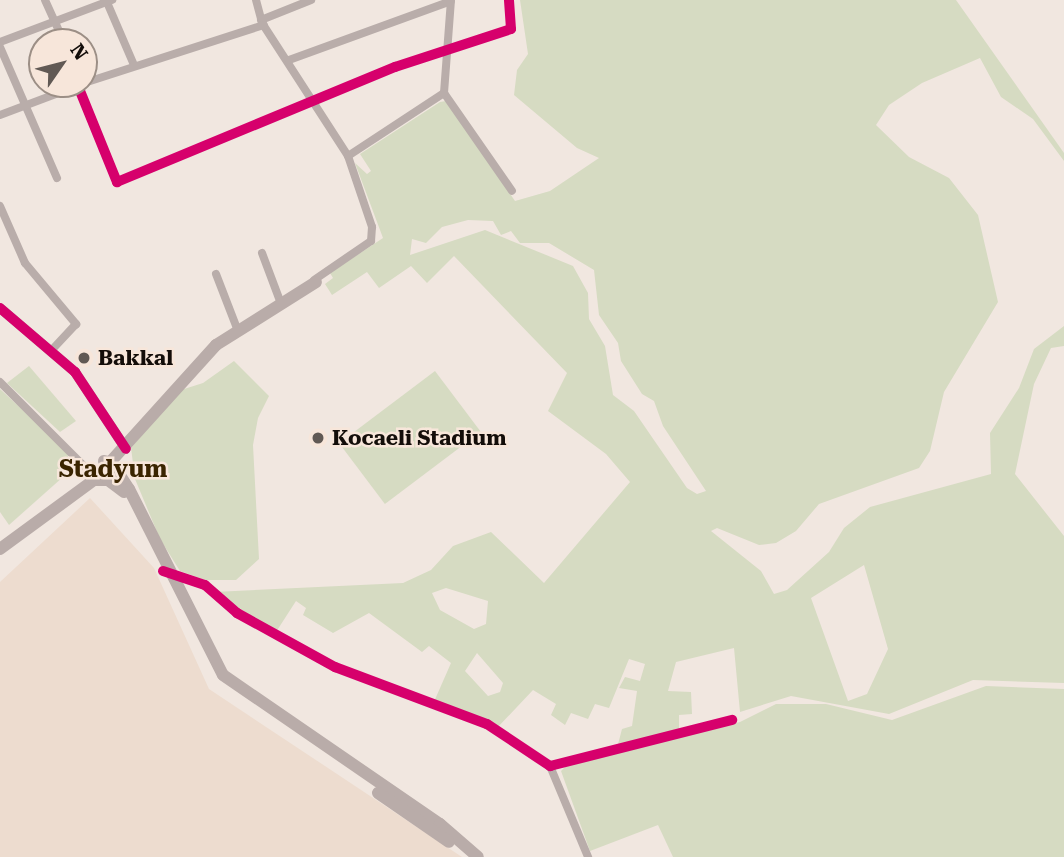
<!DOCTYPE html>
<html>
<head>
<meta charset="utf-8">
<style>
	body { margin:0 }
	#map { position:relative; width:1064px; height:857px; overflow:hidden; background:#f1e7e0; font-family:"Roboto Serif",serif }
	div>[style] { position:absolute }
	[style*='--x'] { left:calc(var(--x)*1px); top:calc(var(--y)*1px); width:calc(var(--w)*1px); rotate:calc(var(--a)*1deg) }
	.built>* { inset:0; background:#eddccf }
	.green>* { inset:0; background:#d6dbc2; transform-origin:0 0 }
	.minor>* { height:8px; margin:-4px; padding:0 4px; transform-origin:4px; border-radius:4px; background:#b9adaa }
	.tertiary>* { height:10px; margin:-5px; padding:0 5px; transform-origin:5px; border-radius:5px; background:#b9adaa }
	.secondary>* { height:12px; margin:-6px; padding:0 6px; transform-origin:6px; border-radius:6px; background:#b9aca9 }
	.cycleway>* { height:10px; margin:-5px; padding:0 5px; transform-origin:5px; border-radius:5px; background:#d6006c }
	.dots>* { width:19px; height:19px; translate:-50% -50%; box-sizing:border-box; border:4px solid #f7e6da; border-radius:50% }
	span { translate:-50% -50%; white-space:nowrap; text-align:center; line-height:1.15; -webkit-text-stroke:5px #f7e6da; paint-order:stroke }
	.poi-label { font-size:21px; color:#130d09; font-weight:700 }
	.left { translate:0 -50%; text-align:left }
	.quarter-label { font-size:24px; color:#3a2400; font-weight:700 }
	.north { position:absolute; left:28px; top:28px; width:70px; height:70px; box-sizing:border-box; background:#f7e6da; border:2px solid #9c8f86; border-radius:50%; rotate:55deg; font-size:19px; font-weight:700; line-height:28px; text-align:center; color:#130d09 }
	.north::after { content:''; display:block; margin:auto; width:24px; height:32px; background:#615954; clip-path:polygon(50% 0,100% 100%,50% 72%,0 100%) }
</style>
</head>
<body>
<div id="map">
	<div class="built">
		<div style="clip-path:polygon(90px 498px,154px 568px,209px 689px,462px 857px,0 857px,0 582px)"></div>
	</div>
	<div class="green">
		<div style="clip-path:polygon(evenodd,520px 0,956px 0,1064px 153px,1064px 161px,1033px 119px,1001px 97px,980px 58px,922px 83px,889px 105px,876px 125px,909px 157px,949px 178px,978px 215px,998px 302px,944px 392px,930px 451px,919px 468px,819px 504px,796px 531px,776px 543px,759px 545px,717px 528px,711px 531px,761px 571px,774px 594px,787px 590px,829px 552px,844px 528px,870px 507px,991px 474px,990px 433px,1019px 388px,1034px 349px,1064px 326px,1064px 346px,1051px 348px,1034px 384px,1015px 474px,1064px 536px,1064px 683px,973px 680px,889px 714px,791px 696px,740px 712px,734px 648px,676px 662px,668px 691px,691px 692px,692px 714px,679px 715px,679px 732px,617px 748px,622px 729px,632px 726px,637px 691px,619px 688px,625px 677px,640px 681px,645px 664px,629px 659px,609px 708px,595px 704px,588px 719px,571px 713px,565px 725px,551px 715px,556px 704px,533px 690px,497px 728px,433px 704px,451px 663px,429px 646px,422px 652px,369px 613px,333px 633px,303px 615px,306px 608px,296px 601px,276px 632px,214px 592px,403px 583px,431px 570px,453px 546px,491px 532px,544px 583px,630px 482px,606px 454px,548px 411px,567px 373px,454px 256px,427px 283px,411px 266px,379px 288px,367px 272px,332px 295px,325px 284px,333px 278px,330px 273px,383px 238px,355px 163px,367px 174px,371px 171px,360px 154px,440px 102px,446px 101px,515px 201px,550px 191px,599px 158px,577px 148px,514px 95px,517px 70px,528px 54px,520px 0,468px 220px,493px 221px,501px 235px,511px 231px,520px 243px,549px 243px,594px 270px,599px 315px,618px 343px,621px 361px,642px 394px,654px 401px,663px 426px,706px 491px,697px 494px,687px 488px,634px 411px,613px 395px,605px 346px,589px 319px,588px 293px,573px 266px,485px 230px,410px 255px,412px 239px,426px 243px,442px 227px,468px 220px,520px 0,864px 565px,888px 649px,867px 694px,848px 701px,811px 598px,864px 565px,520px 0,446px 588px,488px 601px,486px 624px,474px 629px,440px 610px,432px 593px,446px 588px,520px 0,477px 653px,503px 683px,500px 692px,488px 696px,465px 671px,477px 653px)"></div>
		<div style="clip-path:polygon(234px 361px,269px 396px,258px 418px,253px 445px,259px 559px,236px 580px,205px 580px,180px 571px,160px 539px,135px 479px,131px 448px,181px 390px,203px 383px)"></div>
		<div style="clip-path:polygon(29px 366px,76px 421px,60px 432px,7px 383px)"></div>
		<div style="left:435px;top:371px;width:76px;height:120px;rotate:53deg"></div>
		<div style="clip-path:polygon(0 389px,66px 450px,72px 469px,9px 525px,0 512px)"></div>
		<div style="clip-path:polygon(986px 686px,1064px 689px,1064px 857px,673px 857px,658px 825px,590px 851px,561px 771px,567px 765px,740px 722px,776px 704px,826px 704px,892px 720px)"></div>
	</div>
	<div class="minor">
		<div style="--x:45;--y:0;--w:46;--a:65.7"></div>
		<div style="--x:106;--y:0;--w:71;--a:66.7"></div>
		<div style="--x:256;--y:0;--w:24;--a:75"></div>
		<div style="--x:262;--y:23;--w:158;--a:57.1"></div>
		<div style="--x:348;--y:156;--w:75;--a:71.3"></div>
		<div style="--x:372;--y:227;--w:14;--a:94"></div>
		<div style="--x:371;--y:241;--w:69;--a:145.6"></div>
		<div style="--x:261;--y:20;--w:54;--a:-21.8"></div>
		<div style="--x:0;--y:42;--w:120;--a:-20.6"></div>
		<div style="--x:0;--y:47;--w:143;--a:66.5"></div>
		<div style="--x:289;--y:60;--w:172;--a:-20"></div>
		<div style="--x:84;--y:83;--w:189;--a:-17.9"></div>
		<div style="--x:78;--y:86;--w:104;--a:67.9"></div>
		<div style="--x:117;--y:182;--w:301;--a:-22.5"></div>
		<div style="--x:395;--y:67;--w:122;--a:-18.1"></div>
		<div style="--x:511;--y:29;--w:29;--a:-94"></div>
		<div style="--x:444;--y:93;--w:119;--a:55.2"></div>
		<div style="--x:0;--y:115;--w:88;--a:-20.7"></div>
		<div style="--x:348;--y:156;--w:115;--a:-33.3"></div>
		<div style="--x:444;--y:93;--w:93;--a:-85.7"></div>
		<div style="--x:0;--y:206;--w:62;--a:66.3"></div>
		<div style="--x:25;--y:263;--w:80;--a:50.1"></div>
		<div style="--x:76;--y:324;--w:34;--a:133"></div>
		<div style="--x:262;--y:253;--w:51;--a:69.4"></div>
		<div style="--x:216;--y:274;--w:61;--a:68.9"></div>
		<div style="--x:0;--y:382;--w:129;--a:45"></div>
		<div style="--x:163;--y:571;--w:44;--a:18.4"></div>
		<div style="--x:205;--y:585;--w:43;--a:41.2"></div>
		<div style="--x:237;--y:613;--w:112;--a:28.9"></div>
		<div style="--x:335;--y:667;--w:162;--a:20.6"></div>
		<div style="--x:487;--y:724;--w:76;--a:33.7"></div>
		<div style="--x:550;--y:766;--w:188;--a:-14.2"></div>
		<div style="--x:550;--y:766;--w:99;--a:67.3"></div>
	</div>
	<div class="tertiary">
		<div style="--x:0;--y:308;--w:99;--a:40.5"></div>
		<div style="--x:75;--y:372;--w:92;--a:56.5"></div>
	</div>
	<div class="secondary">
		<div style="--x:104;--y:461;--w:8;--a:14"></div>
		<div style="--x:112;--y:463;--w:31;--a:57"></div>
		<div style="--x:129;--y:489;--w:208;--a:63.2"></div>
		<div style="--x:223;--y:675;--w:263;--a:34.5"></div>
		<div style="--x:440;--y:824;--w:50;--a:41"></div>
		<div style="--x:94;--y:480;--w:14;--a:0"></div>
		<div style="--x:108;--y:480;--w:20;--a:37"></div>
		<div style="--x:0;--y:549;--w:117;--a:-36.3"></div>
		<div style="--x:94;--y:480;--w:182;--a:-47.9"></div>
		<div style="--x:216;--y:345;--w:118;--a:-32.2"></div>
		<div style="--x:378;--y:793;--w:86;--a:34.6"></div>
	</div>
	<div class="cycleway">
		<div style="--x:78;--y:86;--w:104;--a:67.9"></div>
		<div style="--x:117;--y:182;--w:301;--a:-22.5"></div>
		<div style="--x:395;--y:67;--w:122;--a:-18.1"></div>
		<div style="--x:511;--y:29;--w:29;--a:-94"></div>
		<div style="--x:0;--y:308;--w:99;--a:40.5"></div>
		<div style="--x:75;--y:372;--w:92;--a:56.5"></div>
		<div style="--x:163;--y:571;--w:44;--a:18.4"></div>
		<div style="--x:205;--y:585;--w:43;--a:41.2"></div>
		<div style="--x:237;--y:613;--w:112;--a:28.9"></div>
		<div style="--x:335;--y:667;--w:162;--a:20.6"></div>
		<div style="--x:487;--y:724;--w:76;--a:33.7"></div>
		<div style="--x:550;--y:766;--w:188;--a:-14.2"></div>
	</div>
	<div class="dots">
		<div style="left:84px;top:358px;background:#615954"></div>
		<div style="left:318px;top:438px;background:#615954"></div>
	</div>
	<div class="poi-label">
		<span class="left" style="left:98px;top:358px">Bakkal</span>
		<span class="left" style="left:332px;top:438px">Kocaeli Stadium</span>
	</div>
	<div class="quarter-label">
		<span style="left:113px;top:470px">Stadyum</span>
	</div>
	<div class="north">N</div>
</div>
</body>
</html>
